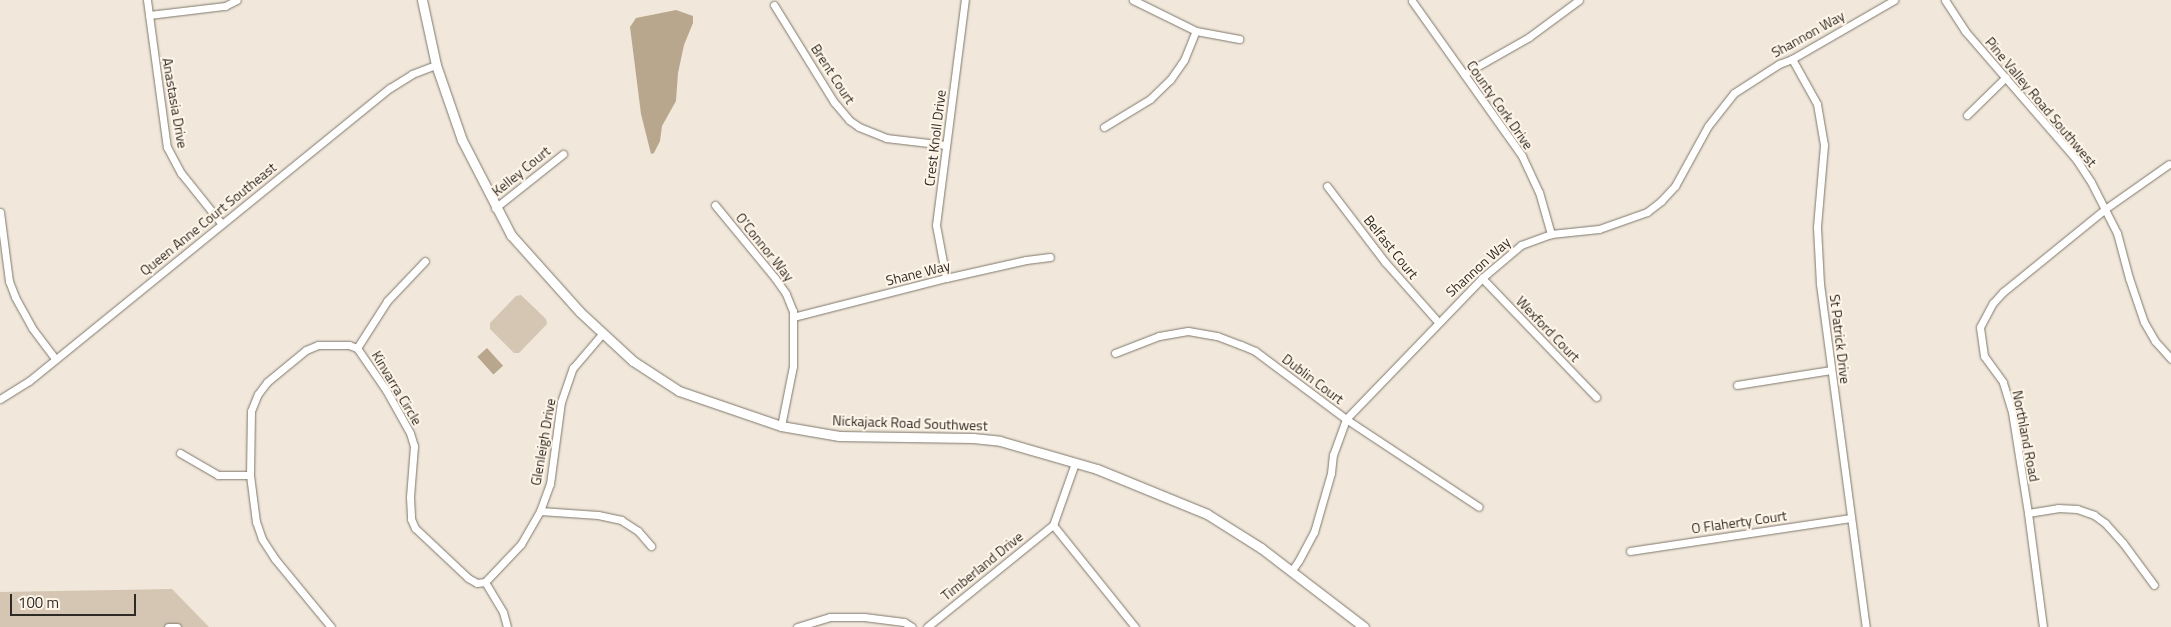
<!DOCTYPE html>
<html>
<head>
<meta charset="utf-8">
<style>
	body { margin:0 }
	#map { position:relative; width:2171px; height:627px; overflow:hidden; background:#f1e8db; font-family:"Titillium Web",sans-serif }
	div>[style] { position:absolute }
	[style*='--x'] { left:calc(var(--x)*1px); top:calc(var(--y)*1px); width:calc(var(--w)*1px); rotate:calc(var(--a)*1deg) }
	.green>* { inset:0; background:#d4c6b2 }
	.water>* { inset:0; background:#b9a78d; transform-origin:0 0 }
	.roads { filter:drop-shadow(0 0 1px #7f776b) drop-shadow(0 0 1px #7f776b) }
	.minor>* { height:7px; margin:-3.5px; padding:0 3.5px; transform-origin:3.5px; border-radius:3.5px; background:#fff }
	.tertiary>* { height:9px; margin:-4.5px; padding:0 4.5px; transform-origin:4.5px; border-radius:4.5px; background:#fff }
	span { translate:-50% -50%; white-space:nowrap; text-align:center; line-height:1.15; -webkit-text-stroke:4px #fff5e8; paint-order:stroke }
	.street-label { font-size:14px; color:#2e2a25 }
	.scale { position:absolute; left:10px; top:594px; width:126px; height:22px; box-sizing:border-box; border:2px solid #2e2a25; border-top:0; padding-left:6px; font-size:15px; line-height:18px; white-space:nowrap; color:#2e2a25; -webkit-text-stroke:4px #fff5e8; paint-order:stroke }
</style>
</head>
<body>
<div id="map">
	<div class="green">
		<div style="clip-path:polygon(521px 295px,546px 319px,547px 324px,519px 353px,514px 353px,490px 329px,490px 323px,516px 296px)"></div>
		<div style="clip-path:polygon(172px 589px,209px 627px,0 627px,0 592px)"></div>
	</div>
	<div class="water">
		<div style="clip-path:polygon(676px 10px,693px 16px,693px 23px,684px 45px,678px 73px,676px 101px,662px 126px,660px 141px,654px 153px,651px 154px,641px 114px,630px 27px,636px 18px)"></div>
		<div style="left:487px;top:348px;width:24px;height:13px;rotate:48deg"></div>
	</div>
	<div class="roads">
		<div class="minor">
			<div style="--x:147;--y:0;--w:148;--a:82.3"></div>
			<div style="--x:167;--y:147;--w:30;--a:62"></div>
			<div style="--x:181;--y:173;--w:64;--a:51.3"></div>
			<div style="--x:1133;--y:0;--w:70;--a:26.2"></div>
			<div style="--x:1196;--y:31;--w:44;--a:10.5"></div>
			<div style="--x:1945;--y:0;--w:37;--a:57"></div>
			<div style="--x:1965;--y:31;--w:169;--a:49.1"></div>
			<div style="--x:2076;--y:159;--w:27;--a:57"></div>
			<div style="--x:2091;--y:182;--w:57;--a:63"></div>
			<div style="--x:2117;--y:233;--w:47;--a:75.1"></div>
			<div style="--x:2129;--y:278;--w:46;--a:71.2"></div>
			<div style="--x:2144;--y:322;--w:22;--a:60"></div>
			<div style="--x:2155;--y:341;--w:24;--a:48"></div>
			<div style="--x:1412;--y:1;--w:190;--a:54.6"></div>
			<div style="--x:1522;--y:156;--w:40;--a:65"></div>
			<div style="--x:1539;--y:192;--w:44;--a:74.1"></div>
			<div style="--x:774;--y:5;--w:114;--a:58.3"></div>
			<div style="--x:834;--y:102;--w:23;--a:50"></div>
			<div style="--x:849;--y:120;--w:12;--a:35"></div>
			<div style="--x:859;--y:127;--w:29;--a:22"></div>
			<div style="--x:886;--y:138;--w:60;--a:6.7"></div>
			<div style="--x:149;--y:15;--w:77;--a:-6.8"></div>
			<div style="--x:225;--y:6;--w:13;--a:-27"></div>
			<div style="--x:1792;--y:59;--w:51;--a:60.9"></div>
			<div style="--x:1817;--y:104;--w:42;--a:80.3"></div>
			<div style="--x:1824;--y:145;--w:82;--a:94.9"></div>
			<div style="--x:1817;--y:227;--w:57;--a:87"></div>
			<div style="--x:1820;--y:284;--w:346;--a:82.4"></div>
			<div style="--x:1464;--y:74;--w:75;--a:-29.6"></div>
			<div style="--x:1529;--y:37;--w:62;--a:-36.5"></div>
			<div style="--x:1967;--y:115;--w:54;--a:-44.3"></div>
			<div style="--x:1104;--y:127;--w:54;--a:-31.3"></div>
			<div style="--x:1150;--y:99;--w:28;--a:-44"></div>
			<div style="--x:1170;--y:80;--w:24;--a:-55"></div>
			<div style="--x:1184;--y:60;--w:31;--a:-68"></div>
			<div style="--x:1327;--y:186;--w:96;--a:52.7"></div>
			<div style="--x:1385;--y:262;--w:80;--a:48.5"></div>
			<div style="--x:715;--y:205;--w:94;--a:50.6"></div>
			<div style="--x:775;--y:278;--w:19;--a:55"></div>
			<div style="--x:786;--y:294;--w:18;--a:68"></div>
			<div style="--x:793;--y:311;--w:55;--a:90"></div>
			<div style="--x:793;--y:366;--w:61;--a:101.3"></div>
			<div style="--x:495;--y:208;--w:87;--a:-38.5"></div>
			<div style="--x:0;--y:212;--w:70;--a:82.6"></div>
			<div style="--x:9;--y:281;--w:17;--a:69"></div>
			<div style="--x:15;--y:297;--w:35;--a:61"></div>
			<div style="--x:32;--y:328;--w:39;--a:53"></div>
			<div style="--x:946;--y:278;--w:54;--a:-100.7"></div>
			<div style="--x:936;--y:225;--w:227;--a:-82.7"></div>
			<div style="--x:1482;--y:278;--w:165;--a:46.2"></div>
			<div style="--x:793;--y:317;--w:158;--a:-14.3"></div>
			<div style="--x:946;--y:278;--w:82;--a:-12.7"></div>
			<div style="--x:1026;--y:260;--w:24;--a:-7"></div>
			<div style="--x:357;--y:348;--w:56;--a:-57.4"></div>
			<div style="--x:387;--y:301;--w:55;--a:-46.5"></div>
			<div style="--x:1115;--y:353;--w:47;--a:-21.1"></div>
			<div style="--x:1159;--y:336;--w:29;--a:-10"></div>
			<div style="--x:1188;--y:331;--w:29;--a:10"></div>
			<div style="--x:1217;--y:336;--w:26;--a:21"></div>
			<div style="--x:1241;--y:345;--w:15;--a:23"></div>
			<div style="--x:1255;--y:351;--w:114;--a:36.8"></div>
			<div style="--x:1346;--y:419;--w:159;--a:33.5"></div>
			<div style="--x:1737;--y:385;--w:95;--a:-9.1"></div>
			<div style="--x:0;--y:399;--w:34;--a:-32"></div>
			<div style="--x:29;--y:381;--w:465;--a:-39.1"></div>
			<div style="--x:390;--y:88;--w:26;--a:-32"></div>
			<div style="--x:412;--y:74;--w:26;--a:-21"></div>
			<div style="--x:180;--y:453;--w:44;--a:30.1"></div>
			<div style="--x:218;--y:475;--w:32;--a:0"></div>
			<div style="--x:1075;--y:463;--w:66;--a:109.5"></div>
			<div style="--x:1053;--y:525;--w:131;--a:51.2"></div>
			<div style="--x:540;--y:511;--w:58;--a:3.9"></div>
			<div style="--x:598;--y:515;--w:24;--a:12"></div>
			<div style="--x:621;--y:520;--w:20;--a:33"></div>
			<div style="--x:638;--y:531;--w:20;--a:49"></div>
			<div style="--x:2028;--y:513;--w:30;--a:-9"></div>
			<div style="--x:2058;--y:508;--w:19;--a:3"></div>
			<div style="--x:2077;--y:509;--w:18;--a:19"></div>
			<div style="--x:2094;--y:515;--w:14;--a:36"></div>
			<div style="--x:2105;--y:523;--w:27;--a:48"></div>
			<div style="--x:2123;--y:543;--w:52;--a:53.6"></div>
			<div style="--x:1630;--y:551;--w:223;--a:-8.5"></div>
			<div style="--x:1292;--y:570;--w:12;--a:-55"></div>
			<div style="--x:1299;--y:560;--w:32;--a:-62"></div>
			<div style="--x:1314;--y:532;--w:61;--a:-73.9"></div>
			<div style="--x:1331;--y:473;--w:18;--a:-84"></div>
			<div style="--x:1333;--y:455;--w:38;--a:-70"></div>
			<div style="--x:1346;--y:419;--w:196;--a:-46"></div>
			<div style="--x:1482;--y:278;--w:51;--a:-40.2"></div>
			<div style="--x:1521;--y:245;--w:32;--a:-20"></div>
			<div style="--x:1551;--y:234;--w:48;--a:-5.9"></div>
			<div style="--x:1599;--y:229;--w:51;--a:-19.5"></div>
			<div style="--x:1647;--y:212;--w:18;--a:-38"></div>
			<div style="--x:1661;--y:201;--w:21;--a:-47"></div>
			<div style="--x:1675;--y:186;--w:68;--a:-61.2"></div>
			<div style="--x:1708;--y:126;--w:42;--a:-51.8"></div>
			<div style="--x:1734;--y:93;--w:54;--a:-32.8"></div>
			<div style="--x:1779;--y:64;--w:14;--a:-21"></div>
			<div style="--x:1792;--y:59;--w:118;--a:-30"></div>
			<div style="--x:485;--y:582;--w:52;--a:-46.5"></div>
			<div style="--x:521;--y:544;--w:38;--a:-60"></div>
			<div style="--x:540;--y:511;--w:29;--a:-70"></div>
			<div style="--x:550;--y:484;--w:83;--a:-82.4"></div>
			<div style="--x:561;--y:402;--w:36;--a:-71"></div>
			<div style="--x:573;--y:368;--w:45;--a:-49.5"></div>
			<div style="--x:485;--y:582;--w:35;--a:59"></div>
			<div style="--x:503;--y:612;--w:16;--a:75"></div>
			<div style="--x:168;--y:627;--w:9;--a:0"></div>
			<div style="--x:331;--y:627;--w:88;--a:-129.5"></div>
			<div style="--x:275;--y:559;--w:24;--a:-123"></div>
			<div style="--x:262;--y:539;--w:18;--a:-109"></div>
			<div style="--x:256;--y:522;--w:47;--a:-97.3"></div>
			<div style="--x:250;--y:475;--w:64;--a:-89.1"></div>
			<div style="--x:251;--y:411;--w:18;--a:-68"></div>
			<div style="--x:258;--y:394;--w:15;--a:-53"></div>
			<div style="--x:267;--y:382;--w:50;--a:-39.4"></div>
			<div style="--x:306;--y:350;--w:13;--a:-23"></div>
			<div style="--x:318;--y:345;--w:31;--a:0"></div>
			<div style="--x:349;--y:345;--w:9;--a:21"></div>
			<div style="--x:357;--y:348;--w:51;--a:55.4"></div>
			<div style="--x:386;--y:390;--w:49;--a:60.8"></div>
			<div style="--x:410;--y:433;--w:14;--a:73"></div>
			<div style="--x:414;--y:446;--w:51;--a:94.5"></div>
			<div style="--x:410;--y:497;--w:22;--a:87"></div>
			<div style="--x:411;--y:519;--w:10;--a:66"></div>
			<div style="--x:415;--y:528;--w:73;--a:43.3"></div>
			<div style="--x:468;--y:578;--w:10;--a:29"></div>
			<div style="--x:477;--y:583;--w:8;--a:-7"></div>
			<div style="--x:797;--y:627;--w:34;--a:-17"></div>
			<div style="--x:830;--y:617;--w:34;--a:0"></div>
			<div style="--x:864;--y:617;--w:40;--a:7.1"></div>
			<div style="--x:904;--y:622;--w:9;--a:32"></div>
			<div style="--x:927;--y:627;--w:162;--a:-39"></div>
			<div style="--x:2043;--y:627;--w:115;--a:-97.5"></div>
			<div style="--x:2028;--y:513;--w:102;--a:-99"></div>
			<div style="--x:2012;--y:412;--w:31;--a:-107"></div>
			<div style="--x:2003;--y:382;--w:32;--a:-126"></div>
			<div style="--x:1984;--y:356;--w:29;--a:-98"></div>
			<div style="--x:1980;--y:327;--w:27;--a:-62"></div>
			<div style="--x:1993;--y:303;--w:15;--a:-48"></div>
			<div style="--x:2003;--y:292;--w:132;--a:-39.1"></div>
			<div style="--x:2105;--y:209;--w:78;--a:-35.1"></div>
		</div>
		<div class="tertiary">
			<div style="--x:422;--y:0;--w:66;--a:77.8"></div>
			<div style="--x:436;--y:65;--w:79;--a:70.9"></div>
			<div style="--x:462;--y:140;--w:107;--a:62.7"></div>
			<div style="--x:511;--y:235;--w:103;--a:48.1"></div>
			<div style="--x:580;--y:312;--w:72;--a:42.8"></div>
			<div style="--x:633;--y:361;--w:55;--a:33.1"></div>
			<div style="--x:679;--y:391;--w:108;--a:18.9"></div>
			<div style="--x:781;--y:426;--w:59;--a:9.8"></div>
			<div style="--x:839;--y:436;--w:134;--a:0.9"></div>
			<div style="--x:973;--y:438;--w:27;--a:6"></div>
			<div style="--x:1000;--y:441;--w:101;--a:16.1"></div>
			<div style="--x:1097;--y:469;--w:119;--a:22.2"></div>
			<div style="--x:1207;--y:514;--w:64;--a:32.2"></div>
			<div style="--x:1261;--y:548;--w:130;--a:37.5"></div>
		</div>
	</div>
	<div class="street-label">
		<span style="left:1808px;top:34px;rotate:-29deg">Shannon Way</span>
		<span style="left:833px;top:74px;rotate:57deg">Brent Court</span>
		<span style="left:2041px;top:102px;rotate:50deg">Pine Valley Road Southwest</span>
		<span style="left:175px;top:103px;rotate:80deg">Anastasia Drive</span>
		<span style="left:1500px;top:105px;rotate:55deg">County Cork Drive</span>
		<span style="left:935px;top:138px;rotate:-83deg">Crest Knoll Drive</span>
		<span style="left:521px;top:171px;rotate:-39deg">Kelley Court</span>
		<span style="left:208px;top:219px;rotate:-39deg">Queen Anne Court Southeast</span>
		<span style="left:765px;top:247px;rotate:51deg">O'Connor Way</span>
		<span style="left:1391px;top:247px;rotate:51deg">Belfast Court</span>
		<span style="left:1478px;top:267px;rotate:-42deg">Shannon Way</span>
		<span style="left:918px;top:273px;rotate:-14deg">Shane Way</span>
		<span style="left:1548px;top:329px;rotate:46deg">Wexford Court</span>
		<span style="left:1840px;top:339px;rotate:83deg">St Patrick Drive</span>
		<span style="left:1313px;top:379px;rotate:37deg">Dublin Court</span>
		<span style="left:397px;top:388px;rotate:59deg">Kinvarra Circle</span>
		<span style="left:910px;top:423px;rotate:2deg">Nickajack Road Southwest</span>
		<span style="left:2026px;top:436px;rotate:79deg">Northland Road</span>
		<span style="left:543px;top:442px;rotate:-80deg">Glenleigh Drive</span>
		<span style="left:1739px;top:522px;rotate:-8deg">O Flaherty Court</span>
		<span style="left:982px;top:566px;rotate:-39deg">Timberland Drive</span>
	</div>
	<div class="scale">100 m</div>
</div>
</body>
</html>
